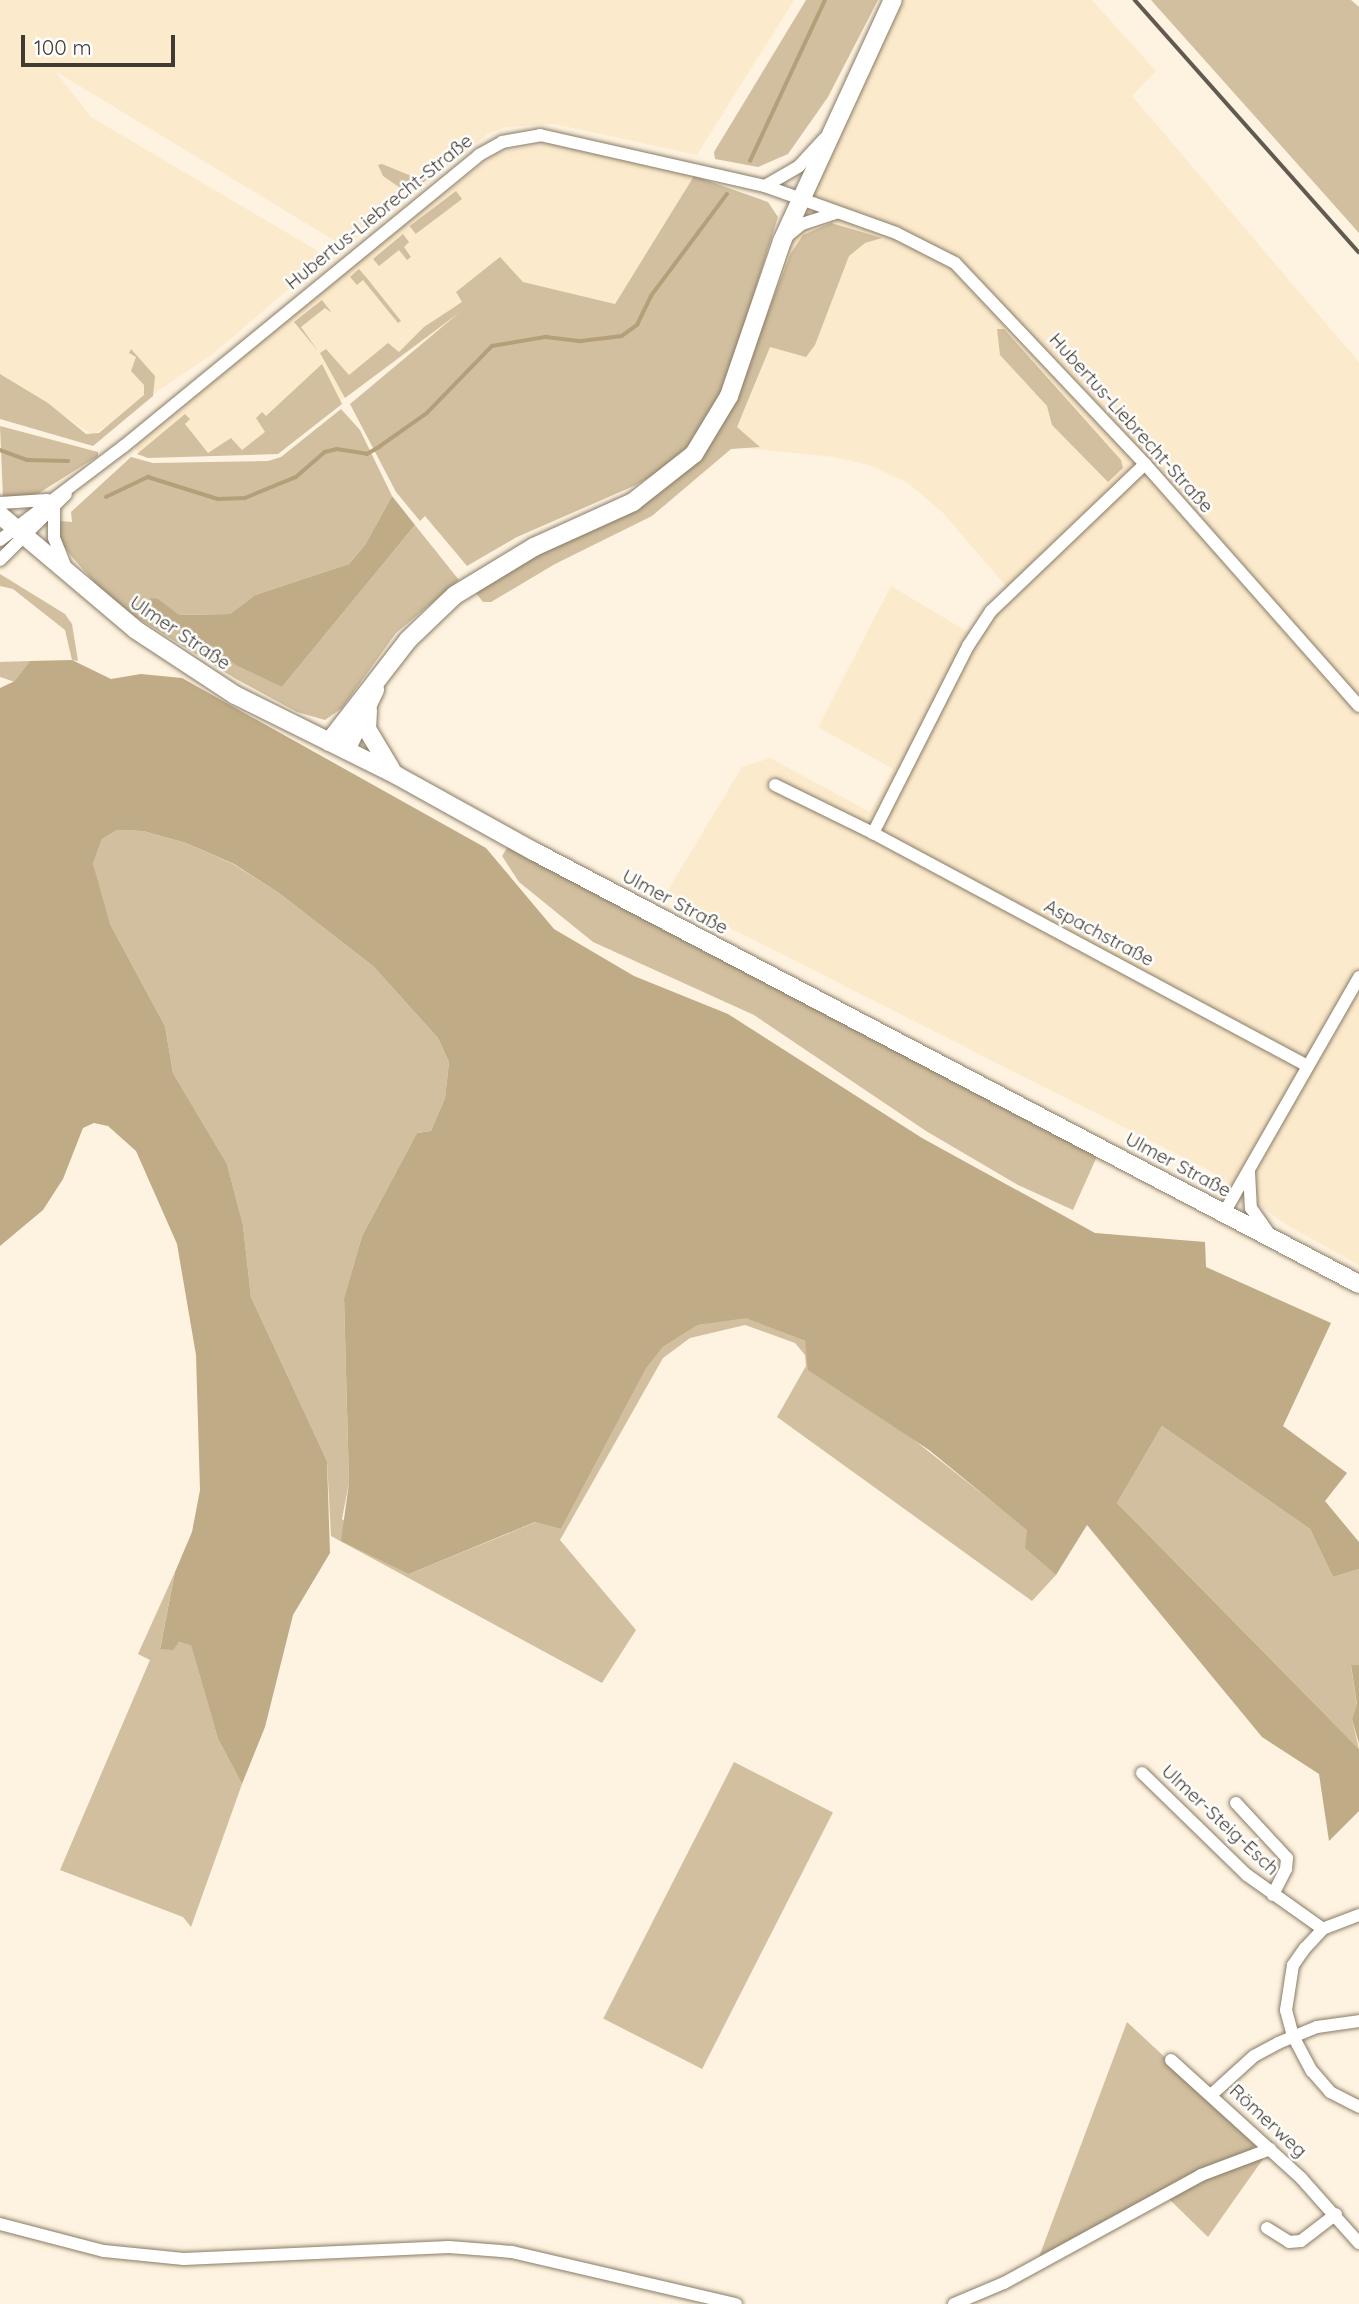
<!DOCTYPE html>
<html>
<head>
<meta charset="utf-8">
<style>
	body { margin:0 }
	#map { position:relative; width:1359px; height:2304px; overflow:hidden; background:#fef3e0; font-family:Quicksand,sans-serif }
	div>[style] { position:absolute }
	[style*='--x'] { left:calc(var(--x)*1px); top:calc(var(--y)*1px); width:calc(var(--w)*1px); rotate:calc(var(--a)*1deg) }
	.built>* { inset:0; background:#fceacc }
	.green>* { inset:0; background:#d1bf9f; transform-origin:0 0 }
	.forest>* { inset:0; background:#bfab86 }
	.stream>* { height:3.5px; margin:-1.75px; padding:0 1.75px; transform-origin:1.75px; border-radius:1.75px; background:#b49f7a }
	.roads { filter:drop-shadow(0 0 2px #887c66) drop-shadow(0 0 2px #887c66) }
	.minor>* { height:12px; margin:-6px; padding:0 6px; transform-origin:6px; border-radius:6px; background:#fff }
	.secondary>* { height:18px; margin:-9px; padding:0 9px; transform-origin:9px; border-radius:9px; background:#fff }
	.rail>* { height:3.5px; margin:-1.75px; padding:0 1.75px; transform-origin:1.75px; border-radius:1.75px; background:#605a50 }
	span { translate:-50% -50%; white-space:nowrap; text-align:center; line-height:1.15; -webkit-text-stroke:5px #fff; paint-order:stroke }
	.street-label { font-size:19px; color:#403b32 }
	.scale { position:absolute; left:21px; top:35px; width:154px; height:32px; box-sizing:border-box; border:4px solid #403b32; border-top:0; padding-left:9px; font-size:21px; line-height:24px; white-space:nowrap; color:#403b32; -webkit-text-stroke:5px #fff; paint-order:stroke }
</style>
</head>
<body>
<div id="map">
	<div class="built">
		<div style="clip-path:polygon(0 0,794px 0,697px 155px,554px 124px,507px 127px,489px 133px,345px 247px,55px 71px,91px 117px,316px 250px,324px 259px,214px 353px,93px 435px,0 374px)"></div>
		<div style="clip-path:polygon(902px 0,1092px 0,1156px 71px,1132px 96px,1359px 362px,1359px 1265px,1290px 1227px,1210px 1171px,665px 895px,742px 767px,770px 758px,870px 812px,893px 769px,818px 727px,891px 586px,968px 632px,1006px 586px,943px 513px,908px 483px,869px 465px,834px 457px,715px 445px,808px 197px)"></div>
		<div style="clip-path:polygon(549px 143px,694px 176px,615px 304px,509px 279px,336px 404px,278px 454px,146px 457px,134px 448px,346px 270px,497px 153px)"></div>
	</div>
	<div class="green">
		<div style="clip-path:polygon(806px 0,878px 0,828px 97px,788px 154px,758px 167px,715px 159px,714px 152px)"></div>
		<div style="clip-path:polygon(1151px 0,1351px 0,1359px 7px,1359px 233px)"></div>
		<div style="clip-path:polygon(382px 164px,409px 175px,431px 176px,409px 194px,383px 176px,378px 165px)"></div>
		<div style="clip-path:polygon(694px 176px,768px 202px,778px 217px,725px 386px,693px 442px,665px 468px,636px 485px,517px 537px,467px 566px,425px 516px,420px 521px,396px 492px,350px 404px,460px 312px,345px 398px,320px 353px,326px 349px,349px 375px,388px 343px,399px 352px,424px 327px,462px 302px,456px 292px,500px 257px,523px 282px,615px 304px)"></div>
		<div style="left:456px;top:191px;width:10px;height:58px;rotate:53deg"></div>
		<div style="clip-path:polygon(831px 223px,882px 238px,865px 243px,849px 256px,815px 345px,806px 357px,770px 347px,737px 427px,760px 447px,731px 449px,652px 516px,555px 564px,491px 602px,483px 602px,472px 588px,496px 571px,649px 499px,738px 388px,791px 253px,803px 235px)"></div>
		<div style="clip-path:polygon(403px 234px,409px 242px,404px 247px,411px 257px,407px 260px,399px 250px,379px 266px,373px 259px)"></div>
		<div style="clip-path:polygon(359px 269px,366px 277px,401px 321px,398px 323px,363px 280px,357px 285px,350px 277px)"></div>
		<div style="clip-path:polygon(322px 300px,332px 313px,325px 308px,301px 327px,318px 351px,294px 322px)"></div>
		<div style="clip-path:polygon(997px 329px,1004px 329px,1121px 460px,1123px 468px,1108px 482px,1052px 425px,1047px 406px,1000px 355px)"></div>
		<div style="clip-path:polygon(131px 349px,155px 376px,153px 396px,93px 446px,0 419px,0 374px,48px 403px,86px 434px,99px 433px,144px 395px,144px 385px,131px 371px,136px 357px,129px 353px)"></div>
		<div style="clip-path:polygon(322px 364px,342px 404px,278px 454px,148px 458px,137px 454px,185px 414px,190px 419px,185px 424px,208px 453px,231px 438px,242px 450px,265px 432px,256px 418px,262px 412px,266px 416px)"></div>
		<div style="clip-path:polygon(341px 409px,360px 430px,392px 496px,365px 545px,349px 564px,255px 595px,230px 614px,178px 615px,150px 598px,148px 605px,282px 687px,415px 525px,459px 580px,396px 633px,342px 708px,325px 720px,297px 712px,236px 679px,131px 614px,108px 597px,72px 557px,60px 541px,59px 528px,61px 521px,72px 522px,71px 512px,131px 457px,153px 463px,268px 461px,281px 457px)"></div>
		<div style="clip-path:polygon(0 426px,98px 452px,98px 456px,39px 493px,19px 501px,3px 498px)"></div>
		<div style="clip-path:polygon(0 574px,65px 614px,72px 624px,78px 661px,72px 660px,65px 630px,13px 589px,0 586px)"></div>
		<div style="clip-path:polygon(30px 661px,15px 682px,0 677px,0 662px)"></div>
		<div style="clip-path:polygon(117px 830px,143px 831px,186px 843px,233px 864px,279px 893px,373px 966px,438px 1038px,449px 1062px,445px 1098px,431px 1131px,417px 1133px,362px 1236px,344px 1298px,349px 1483px,342px 1519px,409px 1574px,536px 1522px,561px 1529px,646px 1367px,663px 1347px,698px 1325px,745px 1317px,805px 1341px,809px 1357px,1028px 1530px,1026px 1548px,1056px 1575px,1032px 1601px,777px 1417px,806px 1366px,805px 1355px,795px 1343px,745px 1325px,690px 1338px,663px 1358px,560px 1540px,636px 1630px,602px 1683px,331px 1536px,327px 1461px,251px 1297px,243px 1225px,227px 1164px,173px 1073px,165px 1026px,110px 924px,97px 885px,93px 864px,102px 839px)"></div>
		<div style="clip-path:polygon(509px 845px,1098px 1154px,1073px 1210px,1018px 1185px,926px 1131px,754px 1015px,593px 942px,519px 882px,502px 856px)"></div>
		<div style="clip-path:polygon(1162px 1426px,1310px 1529px,1333px 1577px,1359px 1569px,1359px 1665px,1351px 1666px,1357px 1705px,1352px 1719px,1359px 1749px,1117px 1503px)"></div>
		<div style="clip-path:polygon(175px 1572px,160px 1648px,178px 1642px,191px 1644px,218px 1739px,242px 1784px,191px 1927px,183px 1917px,60px 1870px,150px 1660px,138px 1654px)"></div>
		<div style="left:734px;top:1762px;width:111px;height:288px;rotate:27deg"></div>
		<div style="clip-path:polygon(1127px 2022px,1256px 2142px,1252px 2150px,1199px 2170px,1039px 2257px)"></div>
		<div style="clip-path:polygon(1255px 2159px,1263px 2159px,1208px 2237px,1168px 2198px,1202px 2178px)"></div>
	</div>
	<div class="forest">
		<div style="clip-path:polygon(392px 496px,415px 525px,282px 687px,236px 665px,147px 605px,150px 598px,158px 599px,179px 615px,230px 614px,255px 595px,349px 564px,365px 545px)"></div>
		<div style="clip-path:polygon(72px 660px,111px 679px,141px 674px,182px 678px,486px 848px,554px 929px,634px 976px,728px 1014px,922px 1138px,1095px 1233px,1205px 1242px,1206px 1267px,1331px 1323px,1283px 1426px,1347px 1473px,1325px 1501px,1359px 1542px,1359px 1569px,1333px 1577px,1310px 1529px,1162px 1426px,1117px 1503px,1359px 1749px,1359px 1811px,1329px 1841px,1319px 1774px,1262px 1737px,1087px 1525px,1056px 1575px,1025px 1548px,1027px 1530px,929px 1450px,808px 1370px,805px 1341px,746px 1318px,698px 1325px,663px 1347px,646px 1368px,561px 1529px,535px 1522px,409px 1574px,341px 1541px,349px 1483px,344px 1298px,362px 1236px,417px 1133px,431px 1131px,445px 1098px,449px 1062px,438px 1038px,373px 966px,279px 893px,234px 864px,186px 843px,143px 831px,117px 830px,102px 839px,93px 864px,110px 924px,165px 1026px,173px 1073px,227px 1164px,243px 1225px,251px 1297px,327px 1461px,330px 1553px,293px 1615px,265px 1727px,242px 1784px,218px 1739px,191px 1645px,179px 1642px,173px 1650px,160px 1649px,175px 1572px,192px 1532px,200px 1490px,196px 1355px,177px 1244px,136px 1151px,108px 1126px,94px 1123px,83px 1128px,63px 1179px,43px 1210px,0 1246px,0 688px,15px 681px,30px 661px)"></div>
		<div style="clip-path:polygon(1351px 1665px,1359px 1665px,1359px 1744px,1352px 1719px,1357px 1704px)"></div>
	</div>
	<div class="stream">
		<div style="--x:750;--y:161;--w:178;--a:-65"></div>
		<div style="--x:0;--y:450;--w:29;--a:20"></div>
		<div style="--x:27;--y:460;--w:41;--a:1.4"></div>
		<div style="--x:106;--y:497;--w:47;--a:-25.5"></div>
		<div style="--x:148;--y:477;--w:73;--a:17.4"></div>
		<div style="--x:218;--y:499;--w:27;--a:-2"></div>
		<div style="--x:245;--y:498;--w:55;--a:-22.4"></div>
		<div style="--x:296;--y:477;--w:38;--a:-41"></div>
		<div style="--x:325;--y:452;--w:12;--a:-14"></div>
		<div style="--x:337;--y:449;--w:30;--a:9"></div>
		<div style="--x:367;--y:454;--w:14;--a:-30"></div>
		<div style="--x:379;--y:447;--w:59;--a:-35.3"></div>
		<div style="--x:427;--y:413;--w:93;--a:-45.9"></div>
		<div style="--x:492;--y:346;--w:55;--a:-9.5"></div>
		<div style="--x:546;--y:337;--w:35;--a:7"></div>
		<div style="--x:581;--y:341;--w:41;--a:-7"></div>
		<div style="--x:622;--y:336;--w:19;--a:-36"></div>
		<div style="--x:637;--y:325;--w:32;--a:-64"></div>
		<div style="--x:651;--y:296;--w:127;--a:-53.3"></div>
	</div>
	<div class="roads">
		<div class="minor">
			<div style="--x:765;--y:186;--w:39;--a:-30"></div>
			<div style="--x:799;--y:166;--w:38;--a:-47"></div>
			<div style="--x:787;--y:236;--w:19;--a:-39"></div>
			<div style="--x:802;--y:224;--w:36;--a:-18"></div>
			<div style="--x:1145;--y:464;--w:213;--a:136.3"></div>
			<div style="--x:991;--y:611;--w:42;--a:123.3"></div>
			<div style="--x:968;--y:646;--w:210;--a:116.9"></div>
			<div style="--x:873;--y:833;--w:493;--a:28.2"></div>
			<div style="--x:0;--y:503;--w:47;--a:-3.7"></div>
			<div style="--x:54;--y:509;--w:29;--a:90"></div>
			<div style="--x:54;--y:538;--w:29;--a:68"></div>
			<div style="--x:0;--y:540;--w:156;--a:-37.2"></div>
			<div style="--x:124;--y:446;--w:459;--a:-39.3"></div>
			<div style="--x:479;--y:155;--w:26;--a:-29"></div>
			<div style="--x:502;--y:142;--w:39;--a:-10"></div>
			<div style="--x:540;--y:135;--w:231;--a:12.8"></div>
			<div style="--x:765;--y:186;--w:139;--a:19.7"></div>
			<div style="--x:896;--y:233;--w:66;--a:27"></div>
			<div style="--x:955;--y:263;--w:277;--a:46.6"></div>
			<div style="--x:1145;--y:464;--w:323;--a:48.5"></div>
			<div style="--x:0;--y:560;--w:93;--a:-45"></div>
			<div style="--x:775;--y:785;--w:109;--a:26.1"></div>
			<div style="--x:1249;--y:1172;--w:36;--a:87"></div>
			<div style="--x:1251;--y:1208;--w:29;--a:55"></div>
			<div style="--x:1224;--y:1213;--w:272;--a:-60.2"></div>
			<div style="--x:1142;--y:1773;--w:146;--a:44.2"></div>
			<div style="--x:1247;--y:1875;--w:93;--a:35.4"></div>
			<div style="--x:1236;--y:1803;--w:75;--a:47.2"></div>
			<div style="--x:1287;--y:1858;--w:11;--a:95"></div>
			<div style="--x:1286;--y:1869;--w:29;--a:117"></div>
			<div style="--x:1359;--y:1915;--w:39;--a:159"></div>
			<div style="--x:1323;--y:1929;--w:26;--a:133"></div>
			<div style="--x:1305;--y:1948;--w:21;--a:125"></div>
			<div style="--x:1293;--y:1965;--w:46;--a:98.8"></div>
			<div style="--x:1286;--y:2010;--w:27;--a:75"></div>
			<div style="--x:1293;--y:2036;--w:40;--a:62"></div>
			<div style="--x:1312;--y:2071;--w:28;--a:49"></div>
			<div style="--x:1330;--y:2092;--w:33;--a:27"></div>
			<div style="--x:1171;--y:2060;--w:176;--a:42.2"></div>
			<div style="--x:1301;--y:2178;--w:87;--a:48.3"></div>
			<div style="--x:1211;--y:2095;--w:58;--a:-42.2"></div>
			<div style="--x:1254;--y:2056;--w:27;--a:-28"></div>
			<div style="--x:1278;--y:2043;--w:42;--a:-22.3"></div>
			<div style="--x:1317;--y:2027;--w:42;--a:-8.1"></div>
			<div style="--x:0;--y:2224;--w:107;--a:14.6"></div>
			<div style="--x:104;--y:2251;--w:80;--a:5.7"></div>
			<div style="--x:184;--y:2259;--w:265;--a:-2.6"></div>
			<div style="--x:449;--y:2247;--w:63;--a:4.5"></div>
			<div style="--x:512;--y:2252;--w:230;--a:13.1"></div>
			<div style="--x:1267;--y:2228;--w:26;--a:32"></div>
			<div style="--x:1289;--y:2242;--w:12;--a:-5"></div>
			<div style="--x:1301;--y:2241;--w:44;--a:-37.6"></div>
			<div style="--x:954;--y:2304;--w:54;--a:-22.8"></div>
			<div style="--x:1004;--y:2283;--w:225;--a:-28.7"></div>
			<div style="--x:1201;--y:2175;--w:74;--a:-20.6"></div>
		</div>
		<div class="secondary">
			<div style="--x:0;--y:515;--w:178;--a:40.2"></div>
			<div style="--x:136;--y:630;--w:118;--a:33.3"></div>
			<div style="--x:235;--y:695;--w:180;--a:26.4"></div>
			<div style="--x:396;--y:775;--w:159;--a:29"></div>
			<div style="--x:535;--y:852;--w:930;--a:27.67"></div>
			<div style="--x:368;--y:710;--w:19;--a:93"></div>
			<div style="--x:367;--y:729;--w:47;--a:59"></div>
			<div style="--x:329;--y:742;--w:129;--a:-52.2"></div>
			<div style="--x:408;--y:640;--w:65;--a:-43.8"></div>
			<div style="--x:455;--y:595;--w:92;--a:-31.3"></div>
			<div style="--x:534;--y:547;--w:109;--a:-24.4"></div>
			<div style="--x:633;--y:502;--w:78;--a:-38.2"></div>
			<div style="--x:694;--y:454;--w:68;--a:-58.9"></div>
			<div style="--x:729;--y:396;--w:164;--a:-71.1"></div>
			<div style="--x:782;--y:241;--w:265;--a:-65.3"></div>
			<div style="--x:346;--y:750;--w:67;--a:-64.2"></div>
		</div>
	</div>
	<div class="rail">
		<div style="--x:1135;--y:0;--w:337;--a:48.4"></div>
	</div>
	<div class="street-label">
		<span style="left:379px;top:212px;rotate:-39deg">Hubertus-Liebrecht-Straße</span>
		<span style="left:1131px;top:423px;rotate:48deg">Hubertus-Liebrecht-Straße</span>
		<span style="left:180px;top:633px;rotate:34deg">Ulmer Straße</span>
		<span style="left:675px;top:902px;rotate:28deg">Ulmer Straße</span>
		<span style="left:1099px;top:933px;rotate:28deg">Aspachstraße</span>
		<span style="left:1178px;top:1165px;rotate:28deg">Ulmer Straße</span>
		<span style="left:1220px;top:1820px;rotate:43deg">Ulmer-Steig-Esch</span>
		<span style="left:1268px;top:2121px;rotate:43deg">Römerweg</span>
	</div>
	<div class="scale">100 m</div>
</div>
</body>
</html>
